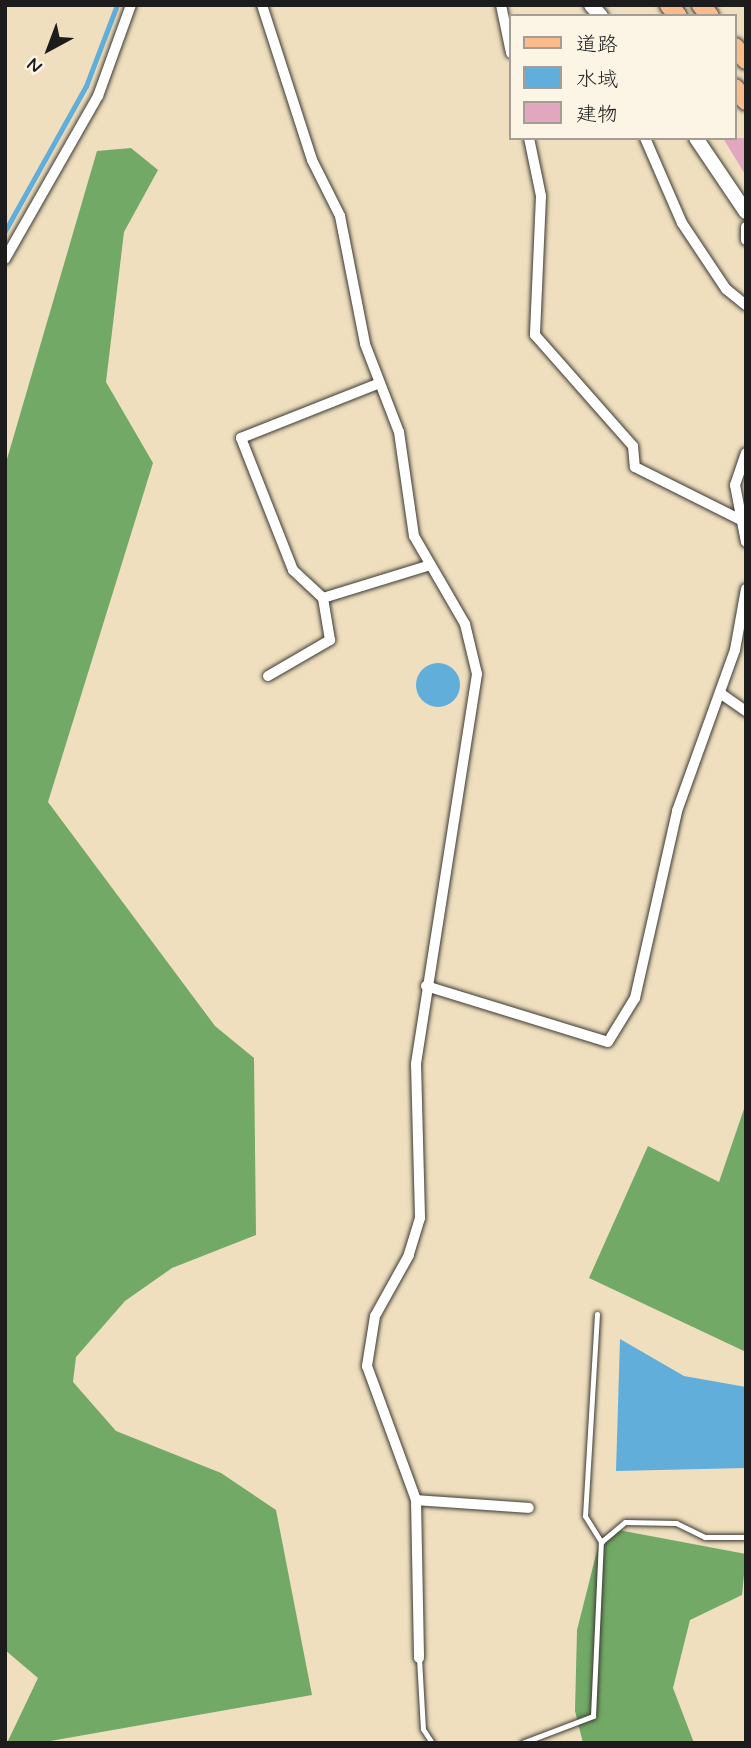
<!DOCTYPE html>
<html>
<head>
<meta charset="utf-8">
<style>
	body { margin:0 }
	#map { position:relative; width:751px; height:1748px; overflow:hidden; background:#efdfbe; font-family:Mynerve,"Klee One",sans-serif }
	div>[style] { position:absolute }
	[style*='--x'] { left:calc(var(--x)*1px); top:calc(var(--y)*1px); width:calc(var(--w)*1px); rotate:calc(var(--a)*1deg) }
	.forest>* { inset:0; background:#72a966 }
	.water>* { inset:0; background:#61aeda }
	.round { border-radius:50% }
	.stream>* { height:4.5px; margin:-2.25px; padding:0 2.25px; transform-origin:2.25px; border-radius:2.25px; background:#61aeda }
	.building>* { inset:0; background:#e1a7bf }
	.roads { filter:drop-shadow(0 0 2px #3c3934) drop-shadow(0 0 2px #3c3934) }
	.service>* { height:5px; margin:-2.5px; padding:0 2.5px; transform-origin:2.5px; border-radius:2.5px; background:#fff }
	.minor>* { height:10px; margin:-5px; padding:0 5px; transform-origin:5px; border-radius:5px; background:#fff }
	.tertiary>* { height:14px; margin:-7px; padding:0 7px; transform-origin:7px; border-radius:7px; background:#fff }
	.primary>* { height:18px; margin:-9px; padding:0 9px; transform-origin:9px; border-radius:9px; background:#f9bc8a }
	span { translate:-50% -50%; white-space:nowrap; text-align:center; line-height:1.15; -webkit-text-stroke:5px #fcf5e5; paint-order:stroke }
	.frame { position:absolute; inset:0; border:7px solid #1c1c1c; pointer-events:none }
	.legend { position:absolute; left:509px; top:14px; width:228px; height:126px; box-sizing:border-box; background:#fcf5e5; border:2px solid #a29e95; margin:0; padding:9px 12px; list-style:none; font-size:21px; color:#1c1c1c }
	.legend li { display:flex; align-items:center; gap:14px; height:35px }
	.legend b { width:35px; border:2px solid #a29e95 }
	.north { position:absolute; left:14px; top:14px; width:70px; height:70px; -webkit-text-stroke:5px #fcf5e5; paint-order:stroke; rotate:221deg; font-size:19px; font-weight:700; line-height:28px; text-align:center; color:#1c1c1c }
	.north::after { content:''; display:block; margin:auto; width:24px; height:32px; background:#1c1c1c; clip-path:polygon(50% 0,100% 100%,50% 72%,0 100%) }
</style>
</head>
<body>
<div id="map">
	<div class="forest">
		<div style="clip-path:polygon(131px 148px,158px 170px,124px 232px,106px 382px,153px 463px,48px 802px,215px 1026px,254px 1058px,256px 1235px,172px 1268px,125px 1301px,76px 1357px,73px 1382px,116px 1431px,221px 1473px,276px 1510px,312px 1695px,39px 1743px,7px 1743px,38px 1678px,5px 1650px,5px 466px,97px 151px)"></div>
		<div style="clip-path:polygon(746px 1103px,746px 1352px,589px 1278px,648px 1146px,719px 1182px)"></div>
		<div style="clip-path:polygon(613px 1529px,746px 1554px,742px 1595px,690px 1620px,673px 1688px,694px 1743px,583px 1743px,575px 1711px,577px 1630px,600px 1539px)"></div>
	</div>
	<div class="water">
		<div class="round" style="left:416px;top:663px;width:44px;height:44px"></div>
		<div style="clip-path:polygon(620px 1339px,684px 1376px,746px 1387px,746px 1468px,616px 1471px)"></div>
	</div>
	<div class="stream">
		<div style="--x:5;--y:231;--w:166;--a:-60.8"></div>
		<div style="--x:86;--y:86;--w:87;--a:-69.1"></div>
	</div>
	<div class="building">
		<div style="clip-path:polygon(723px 138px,746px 138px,746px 176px)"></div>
	</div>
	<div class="roads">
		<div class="service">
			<div style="--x:597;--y:1314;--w:202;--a:93.4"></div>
			<div style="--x:585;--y:1516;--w:31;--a:58"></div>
			<div style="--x:419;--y:1658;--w:71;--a:86.8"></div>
			<div style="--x:423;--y:1729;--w:17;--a:57"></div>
			<div style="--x:522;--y:1743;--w:76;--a:-20.8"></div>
			<div style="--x:593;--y:1716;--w:174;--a:-87.4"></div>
			<div style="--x:601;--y:1542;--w:31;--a:-40"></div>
			<div style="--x:625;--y:1522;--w:51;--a:1.1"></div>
			<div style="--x:676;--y:1523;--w:32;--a:26"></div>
			<div style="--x:705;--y:1537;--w:41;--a:0"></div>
		</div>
		<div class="minor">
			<div style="--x:262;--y:5;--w:163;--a:72.1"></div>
			<div style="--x:312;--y:160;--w:63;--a:63.4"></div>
			<div style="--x:340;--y:216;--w:130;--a:78.9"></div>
			<div style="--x:365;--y:344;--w:94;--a:68.9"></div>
			<div style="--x:399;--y:432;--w:105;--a:81.8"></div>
			<div style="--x:414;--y:536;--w:102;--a:59.9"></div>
			<div style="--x:465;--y:624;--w:51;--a:76.5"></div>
			<div style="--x:477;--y:674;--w:395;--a:98.9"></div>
			<div style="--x:416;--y:1064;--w:154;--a:88.5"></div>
			<div style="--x:420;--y:1218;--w:39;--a:107"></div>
			<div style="--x:409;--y:1255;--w:70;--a:119.1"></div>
			<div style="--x:375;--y:1316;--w:51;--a:99.1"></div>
			<div style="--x:367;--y:1366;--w:143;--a:69.9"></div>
			<div style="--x:416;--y:1500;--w:158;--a:88.9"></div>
			<div style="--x:501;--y:5;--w:49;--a:78.2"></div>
			<div style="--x:529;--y:138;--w:59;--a:78.3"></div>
			<div style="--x:541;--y:196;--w:139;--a:92.5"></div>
			<div style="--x:535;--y:335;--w:148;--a:48.6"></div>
			<div style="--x:633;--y:446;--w:21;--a:85"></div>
			<div style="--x:635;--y:467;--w:119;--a:26.6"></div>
			<div style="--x:645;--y:138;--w:93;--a:66.5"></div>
			<div style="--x:682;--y:223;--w:79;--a:56.3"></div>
			<div style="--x:726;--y:289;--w:26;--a:39"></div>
			<div style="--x:746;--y:227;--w:13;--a:90"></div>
			<div style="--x:5;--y:259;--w:188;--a:-60.3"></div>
			<div style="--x:98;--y:96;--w:97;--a:-70.1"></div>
			<div style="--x:746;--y:453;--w:34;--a:109"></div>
			<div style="--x:735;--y:485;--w:58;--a:79.1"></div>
			<div style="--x:323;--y:598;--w:41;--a:-137"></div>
			<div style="--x:293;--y:570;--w:142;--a:-111.5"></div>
			<div style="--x:241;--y:438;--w:149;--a:-21.6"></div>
			<div style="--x:268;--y:676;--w:72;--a:-30.1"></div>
			<div style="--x:330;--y:640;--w:43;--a:-99.5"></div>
			<div style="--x:323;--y:598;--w:109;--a:-17.1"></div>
			<div style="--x:720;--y:693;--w:32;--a:35"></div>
			<div style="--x:426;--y:986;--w:190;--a:17.1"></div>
			<div style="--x:608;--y:1042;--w:52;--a:-58.5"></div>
			<div style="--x:635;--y:998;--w:192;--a:-77.3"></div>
			<div style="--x:677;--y:811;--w:171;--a:-70.2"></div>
			<div style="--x:735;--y:650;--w:62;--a:-79.8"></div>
			<div style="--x:416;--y:1500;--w:113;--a:4"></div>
		</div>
		<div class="tertiary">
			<div style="--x:591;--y:5;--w:15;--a:48"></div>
			<div style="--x:696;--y:138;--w:89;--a:56"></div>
		</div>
		<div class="primary">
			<div style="--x:669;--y:5;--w:14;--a:51"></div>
			<div style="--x:701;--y:5;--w:14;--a:51"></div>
			<div style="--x:735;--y:47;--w:17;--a:50"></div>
			<div style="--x:735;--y:88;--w:17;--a:50"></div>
		</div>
	</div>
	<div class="frame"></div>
	<ul class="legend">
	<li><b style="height:9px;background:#f9bc8a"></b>道路</li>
	<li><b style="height:19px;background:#61aeda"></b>水域</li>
	<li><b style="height:19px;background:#e1a7bf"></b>建物</li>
	</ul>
	<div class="north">N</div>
</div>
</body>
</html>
